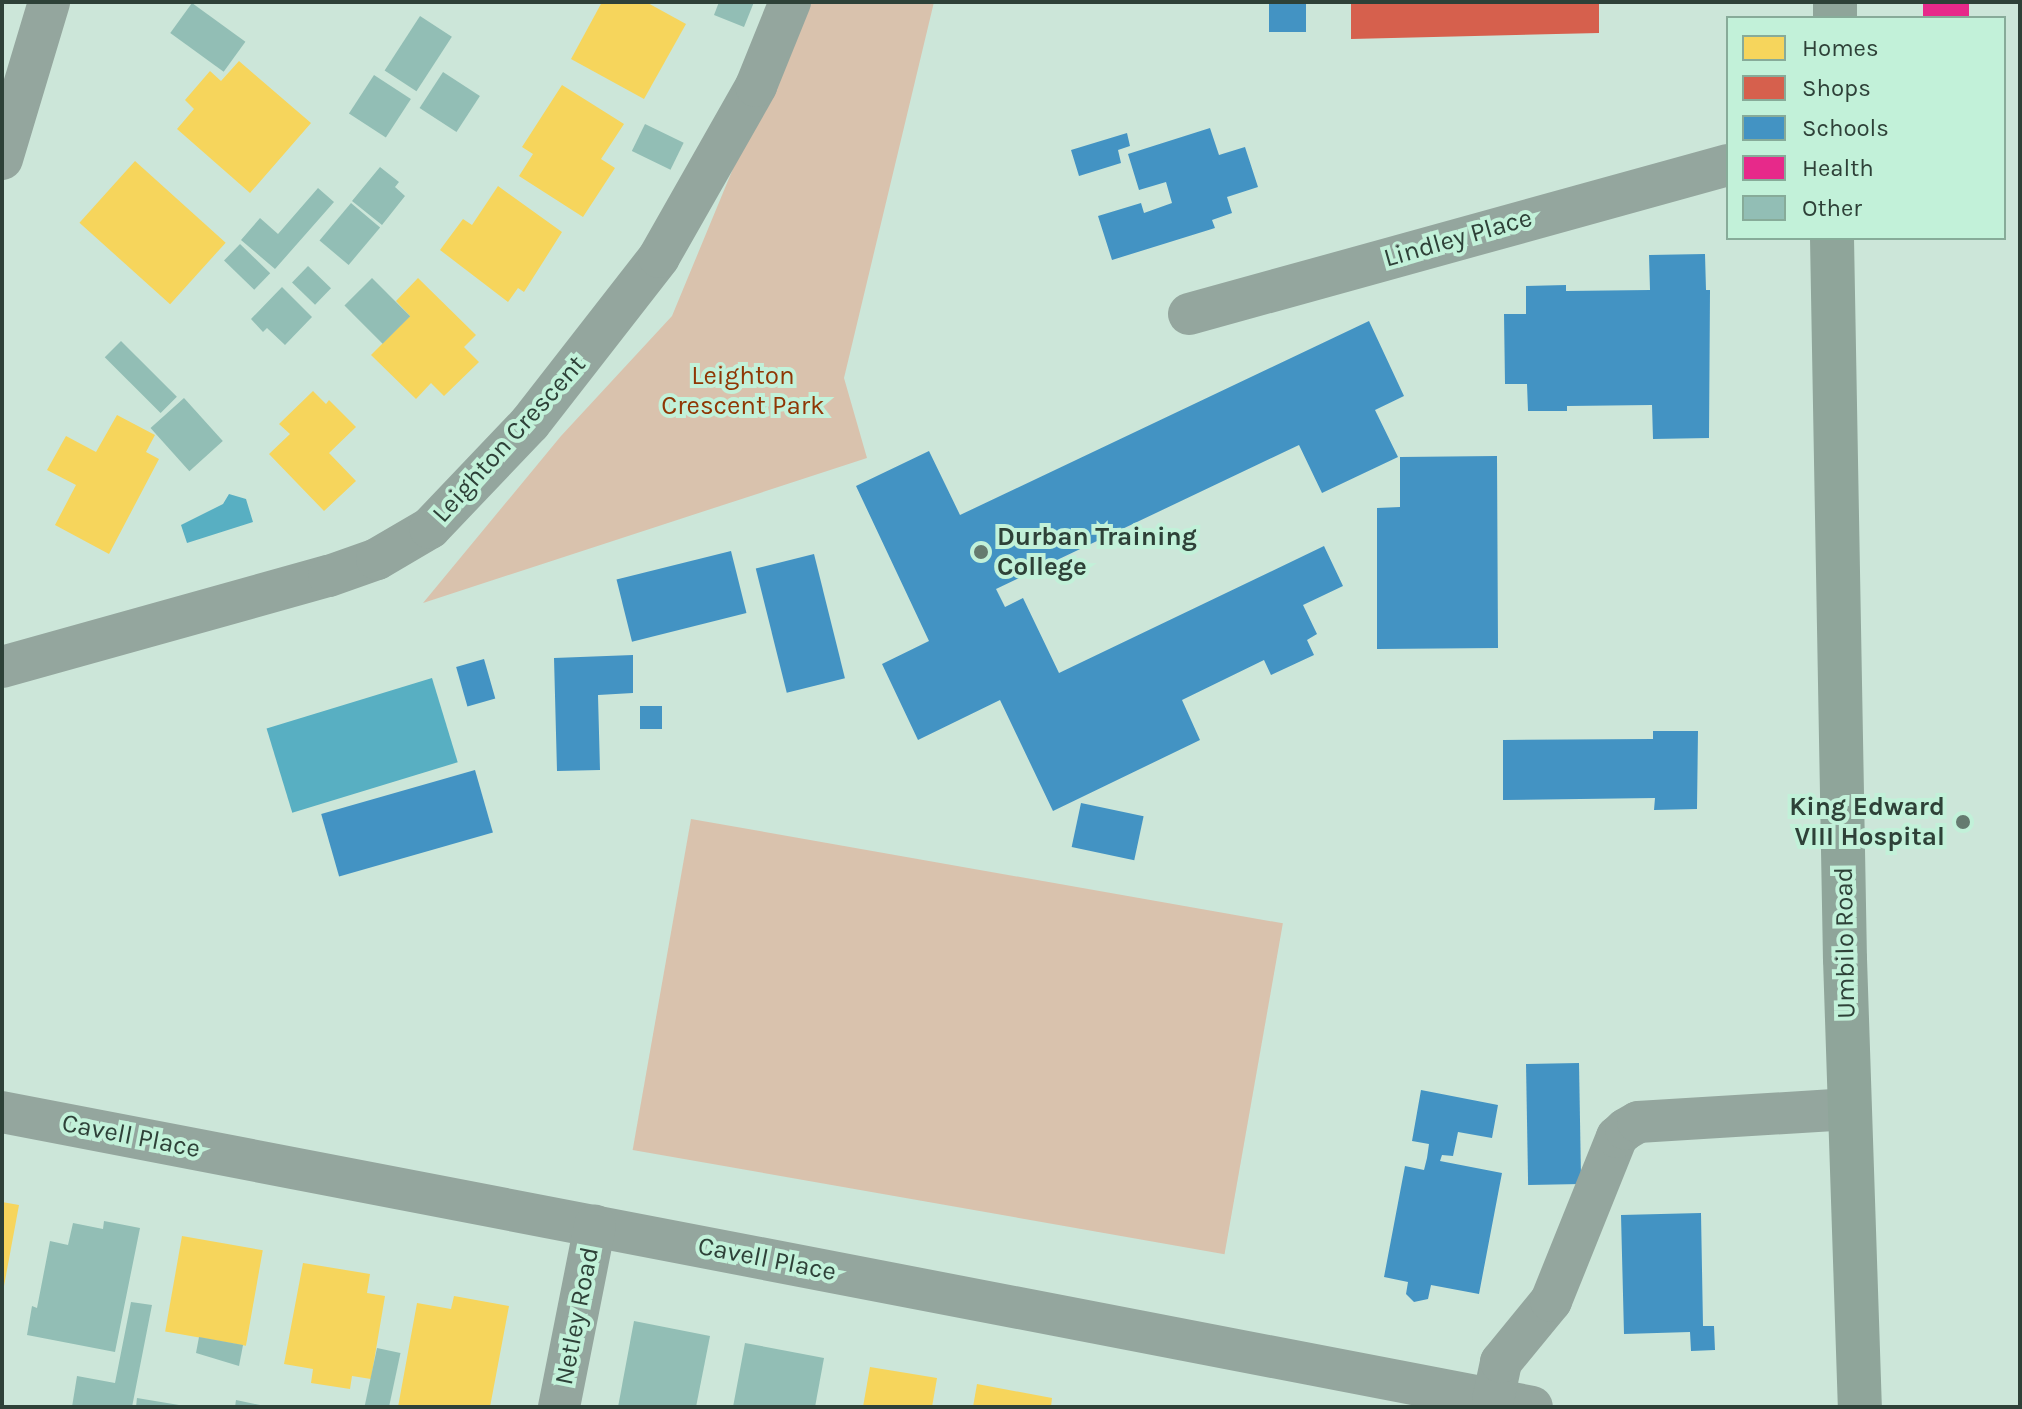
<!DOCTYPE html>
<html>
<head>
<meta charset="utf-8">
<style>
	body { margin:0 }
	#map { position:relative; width:2022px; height:1409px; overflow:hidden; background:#cce6d9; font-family:Karla,sans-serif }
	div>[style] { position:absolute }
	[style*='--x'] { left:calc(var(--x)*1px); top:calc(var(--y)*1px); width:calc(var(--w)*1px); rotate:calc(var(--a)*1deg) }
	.green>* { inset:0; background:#d9c2ad; transform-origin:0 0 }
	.water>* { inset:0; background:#58afc2; transform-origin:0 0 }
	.homes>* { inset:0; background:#f6d55c; transform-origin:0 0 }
	.shops>* { inset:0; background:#d6604d }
	.schools>* { inset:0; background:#4393c3; transform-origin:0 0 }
	.health>* { inset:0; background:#e7298a; transform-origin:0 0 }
	.building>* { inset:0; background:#92beb5; transform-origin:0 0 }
	.street>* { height:42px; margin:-21px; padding:0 21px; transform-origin:21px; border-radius:21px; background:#94a69e }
	.secondary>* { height:44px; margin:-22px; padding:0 22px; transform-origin:22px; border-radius:22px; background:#8fa59a }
	.dots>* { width:22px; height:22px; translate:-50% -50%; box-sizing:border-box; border:4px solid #c2f1d9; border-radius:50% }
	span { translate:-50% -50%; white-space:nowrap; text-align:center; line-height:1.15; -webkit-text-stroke:8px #c2f1d9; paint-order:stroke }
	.street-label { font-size:26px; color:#2e4138 }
	.park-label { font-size:26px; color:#8f3705 }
	.poi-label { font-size:26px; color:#2e4138; font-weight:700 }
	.left { translate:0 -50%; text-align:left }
	.right { translate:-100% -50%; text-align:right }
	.frame { position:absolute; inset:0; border:4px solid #2e4138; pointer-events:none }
	.legend { position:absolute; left:1726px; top:16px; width:280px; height:224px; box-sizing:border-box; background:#c2f1d9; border:2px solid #87ab99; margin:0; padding:10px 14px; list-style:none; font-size:24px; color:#2e4138 }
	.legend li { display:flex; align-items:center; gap:16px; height:40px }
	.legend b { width:40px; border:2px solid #87ab99 }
</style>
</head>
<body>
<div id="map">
	<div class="green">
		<div style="clip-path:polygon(802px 2px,934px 2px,844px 378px,867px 458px,423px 603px,561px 436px,672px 316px)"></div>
		<div style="left:691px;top:819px;width:601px;height:336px;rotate:10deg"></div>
	</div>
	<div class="water">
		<div style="clip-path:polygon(229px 494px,246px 499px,253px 522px,187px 543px,181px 525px,223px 504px)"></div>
		<div style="left:432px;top:678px;width:88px;height:173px;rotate:73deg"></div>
	</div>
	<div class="homes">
		<div style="clip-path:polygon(602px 2px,646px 2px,686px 24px,644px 99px,571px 59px)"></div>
		<div style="clip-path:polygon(239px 61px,311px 123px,250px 193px,177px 129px,194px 109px,185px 100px,210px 71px,221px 81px)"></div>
		<div style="clip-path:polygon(562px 85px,624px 124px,601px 159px,615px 168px,583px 217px,519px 176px,533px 154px,522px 147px)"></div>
		<div style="left:135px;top:161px;width:122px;height:83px;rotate:42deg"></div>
		<div style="clip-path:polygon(498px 186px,562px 232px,524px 292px,518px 288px,508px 302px,440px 250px,463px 219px,472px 225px)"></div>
		<div style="clip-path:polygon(418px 278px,476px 335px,464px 347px,479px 362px,444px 396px,431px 383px,416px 399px,371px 355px,410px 316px,396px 301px)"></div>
		<div style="clip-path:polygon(313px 391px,326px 404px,329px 400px,356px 427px,329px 453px,356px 481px,324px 511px,269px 454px,290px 434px,279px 424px)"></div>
		<div style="clip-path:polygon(117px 415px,155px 435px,146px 452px,159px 459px,109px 554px,55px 525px,76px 485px,47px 470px,66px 436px,96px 452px)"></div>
		<div style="clip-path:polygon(2px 1202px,19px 1205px,4px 1286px,2px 1286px)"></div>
		<div style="left:182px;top:1236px;width:82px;height:97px;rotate:10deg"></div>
		<div style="clip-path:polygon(303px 1263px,370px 1274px,367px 1293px,385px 1296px,371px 1379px,352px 1376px,350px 1389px,311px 1383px,313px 1369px,284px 1364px)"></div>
		<div style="clip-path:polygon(454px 1296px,509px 1306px,490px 1407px,398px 1407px,417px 1303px,451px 1309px)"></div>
		<div style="clip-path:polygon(870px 1367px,937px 1378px,932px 1407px,863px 1407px)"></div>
		<div style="clip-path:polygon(977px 1384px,1052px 1398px,1051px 1407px,973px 1407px)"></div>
	</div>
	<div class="shops">
		<div style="clip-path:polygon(1351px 2px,1599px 2px,1599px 33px,1351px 39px)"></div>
	</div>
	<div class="schools">
		<div style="left:1269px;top:2px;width:37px;height:30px"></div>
		<div style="clip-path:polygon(1210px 128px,1219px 155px,1245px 147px,1258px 187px,1227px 197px,1232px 213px,1212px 220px,1215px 228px,1112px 260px,1098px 216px,1141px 203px,1144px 213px,1172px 203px,1166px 182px,1139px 190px,1128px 154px)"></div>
		<div style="clip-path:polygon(1127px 133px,1130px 146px,1118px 150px,1121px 163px,1079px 176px,1071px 150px)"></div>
		<div style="clip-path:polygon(1705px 254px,1706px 290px,1710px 290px,1709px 438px,1653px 439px,1652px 405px,1567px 406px,1567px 411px,1528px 411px,1527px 384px,1505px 384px,1504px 314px,1526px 314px,1526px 286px,1566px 285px,1566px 291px,1650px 290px,1649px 255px)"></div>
		<div style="clip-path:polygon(1369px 321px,1404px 396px,1375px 410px,1398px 457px,1322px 493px,1299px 445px,996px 589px,1005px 607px,1023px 598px,1059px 673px,1324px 546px,1343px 586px,1303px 605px,1317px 634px,1307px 640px,1314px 655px,1271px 675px,1264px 660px,1182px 700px,1200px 740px,1053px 811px,1000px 700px,918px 740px,882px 664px,929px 641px,856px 486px,929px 451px,960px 515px)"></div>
		<div style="clip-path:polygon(1497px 456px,1498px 648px,1377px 649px,1377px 508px,1400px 507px,1400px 457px)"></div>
		<div style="left:731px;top:551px;width:64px;height:118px;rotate:76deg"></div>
		<div style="left:814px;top:554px;width:128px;height:60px;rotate:76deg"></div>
		<div style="clip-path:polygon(633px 655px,633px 693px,598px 695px,600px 770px,557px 771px,554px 658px)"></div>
		<div style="left:484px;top:659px;width:41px;height:29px;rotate:74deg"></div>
		<div style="left:662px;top:706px;width:23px;height:22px;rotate:90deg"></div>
		<div style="clip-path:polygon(1653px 731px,1698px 731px,1697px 809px,1654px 810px,1655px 798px,1503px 800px,1503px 740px,1653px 739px)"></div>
		<div style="left:475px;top:770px;width:65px;height:160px;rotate:74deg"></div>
		<div style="left:1081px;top:803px;width:64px;height:45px;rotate:12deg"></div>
		<div style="left:1579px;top:1063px;width:121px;height:53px;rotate:89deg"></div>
		<div style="clip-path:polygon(1421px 1090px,1498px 1105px,1492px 1138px,1458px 1132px,1453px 1156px,1442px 1155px,1440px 1161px,1502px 1173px,1479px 1294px,1431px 1285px,1428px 1299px,1414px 1302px,1406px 1294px,1408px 1282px,1384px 1277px,1405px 1166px,1424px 1170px,1427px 1158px,1429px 1144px,1412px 1141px)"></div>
		<div style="clip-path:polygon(1701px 1213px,1703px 1326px,1714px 1326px,1715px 1350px,1691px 1351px,1690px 1332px,1624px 1334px,1621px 1215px)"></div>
	</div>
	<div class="health">
		<div style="left:1923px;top:2px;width:46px;height:16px"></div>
	</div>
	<div class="building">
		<div style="clip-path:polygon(719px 2px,754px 2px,744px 27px,714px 15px)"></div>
		<div style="left:192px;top:3px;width:66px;height:37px;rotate:36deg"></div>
		<div style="left:420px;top:16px;width:38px;height:65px;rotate:33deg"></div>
		<div style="left:443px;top:72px;width:44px;height:43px;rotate:33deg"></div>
		<div style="left:374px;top:75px;width:44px;height:46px;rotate:33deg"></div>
		<div style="left:645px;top:124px;width:43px;height:30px;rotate:26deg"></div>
		<div style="clip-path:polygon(380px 167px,399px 182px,395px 187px,405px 196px,382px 225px,352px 201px)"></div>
		<div style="clip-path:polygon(318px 188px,334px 202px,275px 269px,241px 240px,260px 218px,278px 234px)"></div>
		<div style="left:351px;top:203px;width:38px;height:49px;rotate:40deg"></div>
		<div style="left:240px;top:244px;width:42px;height:23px;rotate:44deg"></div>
		<div style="left:308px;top:266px;width:32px;height:23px;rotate:44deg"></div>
		<div style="left:372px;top:278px;width:54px;height:39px;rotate:45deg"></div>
		<div style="clip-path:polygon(282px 287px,312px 317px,285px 345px,267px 328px,263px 332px,251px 319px)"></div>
		<div style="left:121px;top:341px;width:79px;height:23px;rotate:45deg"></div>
		<div style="left:184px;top:398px;width:58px;height:45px;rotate:48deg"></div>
		<div style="clip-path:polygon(104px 1221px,140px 1228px,115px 1352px,27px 1335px,32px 1306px,37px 1308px,50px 1241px,68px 1245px,73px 1223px,103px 1229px)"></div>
		<div style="clip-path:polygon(131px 1302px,152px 1305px,132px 1407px,72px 1407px,77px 1376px,115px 1383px)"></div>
		<div style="clip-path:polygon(634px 1321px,710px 1336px,696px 1407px,618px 1407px)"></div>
		<div style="clip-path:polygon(199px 1337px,243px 1345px,239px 1366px,196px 1353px)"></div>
		<div style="clip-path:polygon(745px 1343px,824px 1358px,815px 1407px,733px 1407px)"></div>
		<div style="left:377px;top:1348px;width:24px;height:60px;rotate:12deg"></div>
		<div style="clip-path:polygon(137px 1398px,179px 1405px,179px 1407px,136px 1407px)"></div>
		<div style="clip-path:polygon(236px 1400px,265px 1406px,265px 1407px,235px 1407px)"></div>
	</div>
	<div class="street">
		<div style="--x:2;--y:159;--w:164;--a:-73.3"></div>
		<div style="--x:1189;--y:314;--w:559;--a:-15.45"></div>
		<div style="--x:2;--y:667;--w:339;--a:-15.6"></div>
		<div style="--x:329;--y:576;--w:51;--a:-19.5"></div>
		<div style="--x:377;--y:559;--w:61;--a:-30.3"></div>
		<div style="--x:430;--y:528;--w:145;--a:-46.4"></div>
		<div style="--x:530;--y:423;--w:210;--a:-52.1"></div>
		<div style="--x:659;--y:257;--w:197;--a:-60.4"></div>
		<div style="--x:756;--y:86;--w:91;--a:-68"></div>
		<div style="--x:2;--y:1112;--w:1558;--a:10.91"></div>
		<div style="--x:1493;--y:1400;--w:39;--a:-78"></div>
		<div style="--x:1501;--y:1362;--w:79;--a:-50.7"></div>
		<div style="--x:1551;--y:1301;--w:177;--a:-68.1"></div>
		<div style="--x:1617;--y:1137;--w:12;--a:-42"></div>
		<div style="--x:1626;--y:1129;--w:14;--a:-30"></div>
		<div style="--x:1638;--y:1122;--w:212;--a:-3.5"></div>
		<div style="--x:559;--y:1407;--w:185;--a:-78.8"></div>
	</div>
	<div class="secondary">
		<div style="--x:1835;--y:18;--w:16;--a:-90"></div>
		<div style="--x:1832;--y:238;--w:721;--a:88.97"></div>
		<div style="--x:1845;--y:959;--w:448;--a:88.1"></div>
	</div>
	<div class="dots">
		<div style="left:981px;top:552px;background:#657b70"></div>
		<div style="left:1963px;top:822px;background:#657b70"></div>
	</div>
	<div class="street-label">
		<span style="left:1458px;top:238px;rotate:-16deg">Lindley Place</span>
		<span style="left:509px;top:439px;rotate:-48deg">Leighton Crescent</span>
		<span style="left:1845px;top:943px;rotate:-91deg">Umbilo Road</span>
		<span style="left:131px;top:1136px;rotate:11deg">Cavell Place</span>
		<span style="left:767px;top:1259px;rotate:11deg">Cavell Place</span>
		<span style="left:577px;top:1316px;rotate:-79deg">Netley Road</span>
	</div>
	<div class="park-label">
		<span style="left:743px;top:391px">Leighton<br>Crescent Park</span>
	</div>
	<div class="poi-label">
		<span class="left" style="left:997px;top:552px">Durban Training<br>College</span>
		<span class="right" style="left:1945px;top:822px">King Edward<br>VIII Hospital</span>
	</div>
	<div class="frame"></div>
	<ul class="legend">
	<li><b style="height:22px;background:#f6d55c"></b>Homes</li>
	<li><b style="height:22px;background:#d6604d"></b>Shops</li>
	<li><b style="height:22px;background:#4393c3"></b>Schools</li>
	<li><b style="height:22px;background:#e7298a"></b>Health</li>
	<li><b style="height:22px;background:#92beb5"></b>Other</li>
	</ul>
</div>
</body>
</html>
